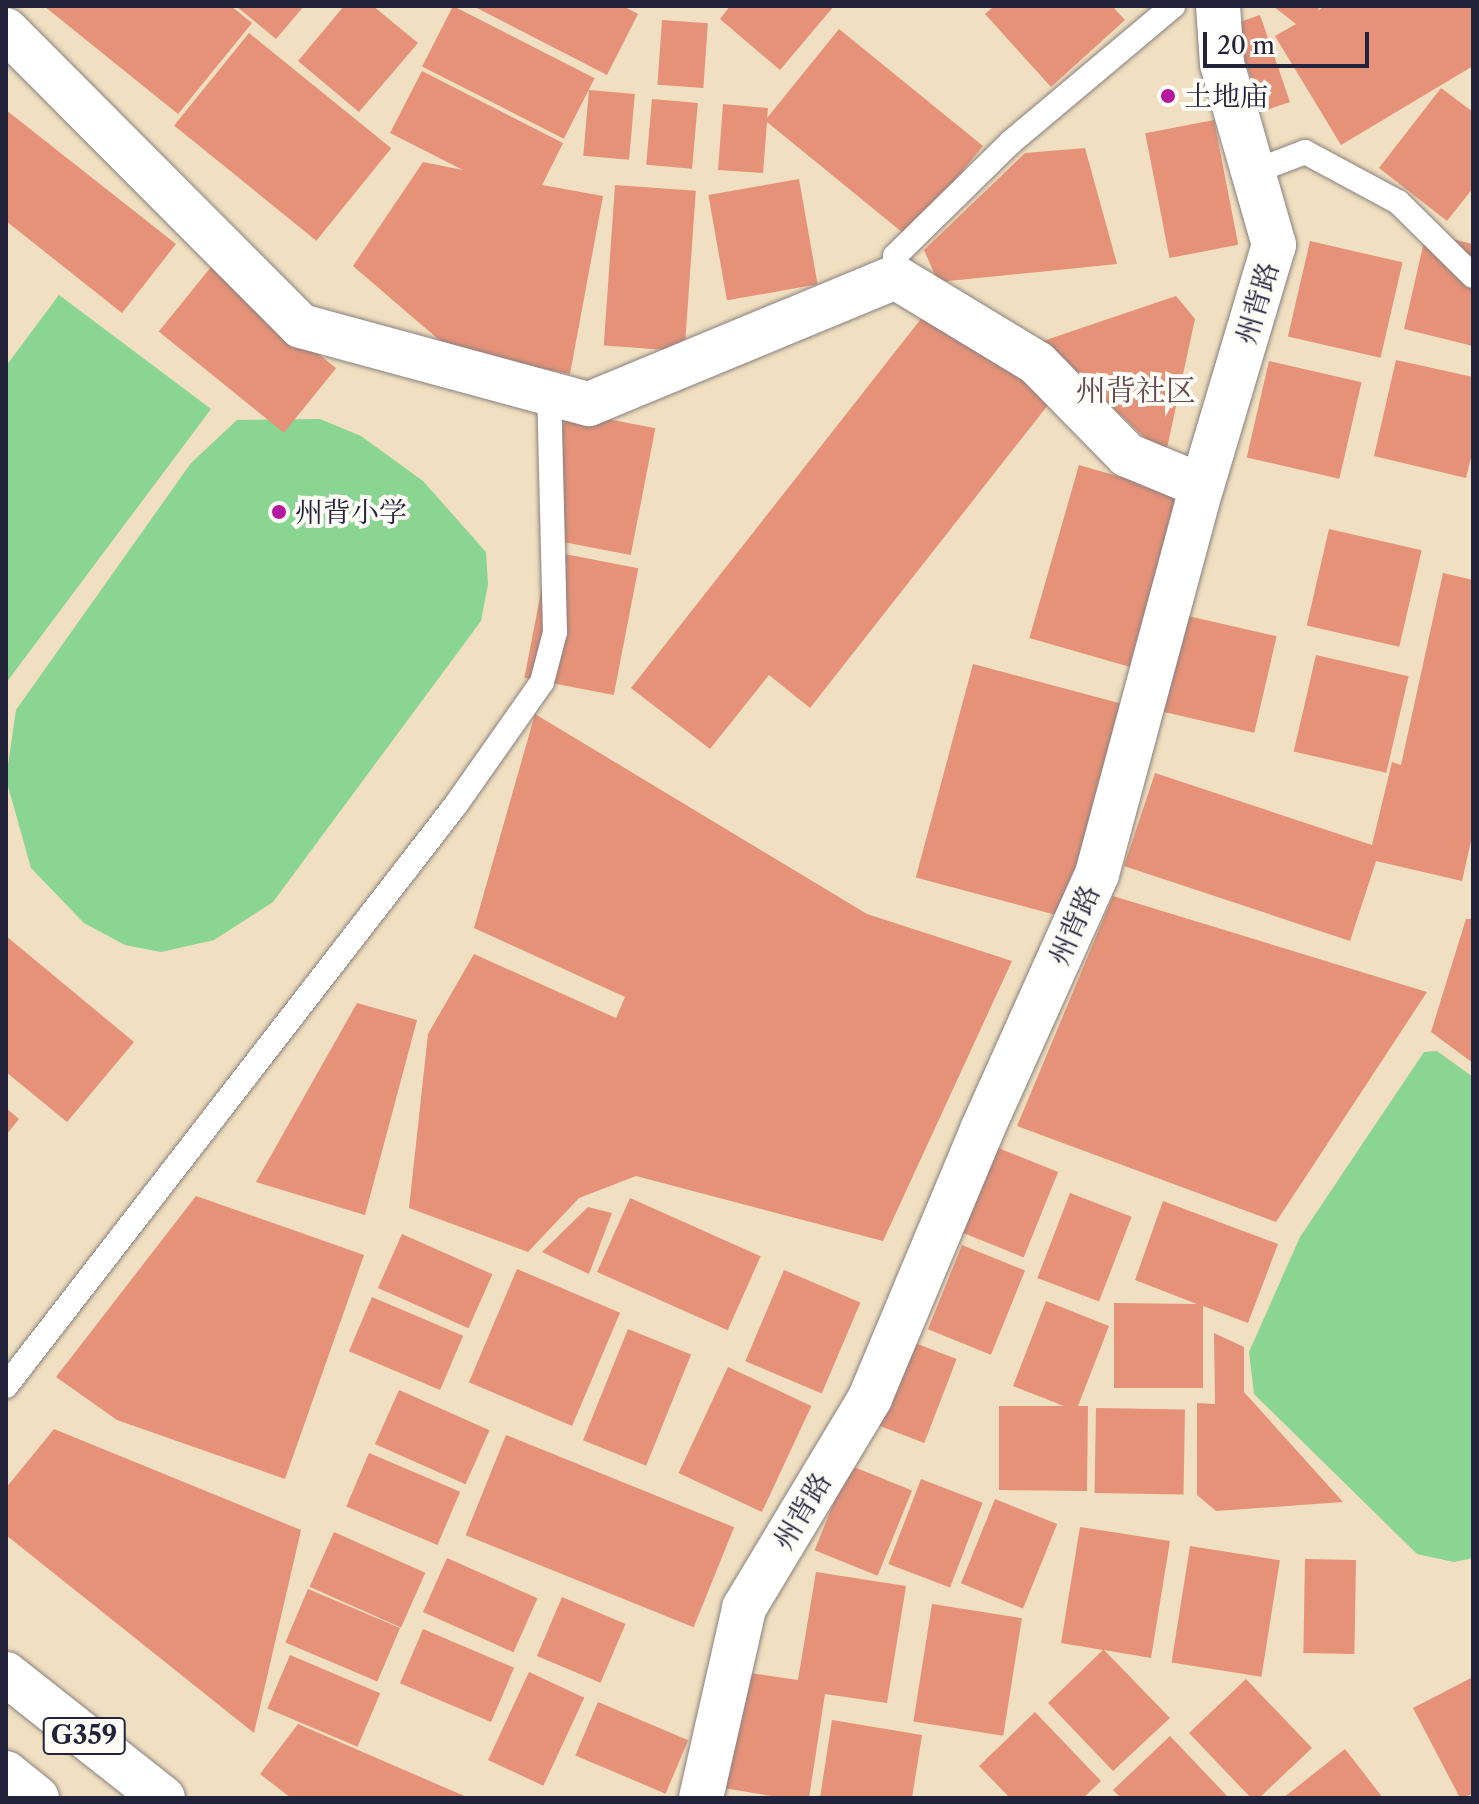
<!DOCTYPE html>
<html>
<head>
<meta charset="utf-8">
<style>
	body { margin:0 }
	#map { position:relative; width:1479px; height:1804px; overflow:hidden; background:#f0dfc0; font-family:"Libre Caslon Text","Noto Serif SC",serif }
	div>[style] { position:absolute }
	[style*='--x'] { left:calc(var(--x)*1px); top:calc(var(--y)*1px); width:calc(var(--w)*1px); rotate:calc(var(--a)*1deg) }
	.green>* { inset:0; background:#8ad591 }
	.building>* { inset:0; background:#e59279; transform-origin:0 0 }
	.roads { filter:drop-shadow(0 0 2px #89807e) drop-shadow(0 0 2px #89807e) }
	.lane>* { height:24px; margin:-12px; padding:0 12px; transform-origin:12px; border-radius:12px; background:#fff }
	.street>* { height:44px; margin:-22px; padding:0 22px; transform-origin:22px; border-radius:22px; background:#fff }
	.highway>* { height:44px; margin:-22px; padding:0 22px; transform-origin:22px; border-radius:22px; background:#fff }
	.dots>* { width:22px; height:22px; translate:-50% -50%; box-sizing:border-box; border:4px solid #fdfcf7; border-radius:50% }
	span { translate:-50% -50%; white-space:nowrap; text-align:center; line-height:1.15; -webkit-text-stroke:8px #fdfcf7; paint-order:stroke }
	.shield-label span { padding:2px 6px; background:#fdfcf7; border:2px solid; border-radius:6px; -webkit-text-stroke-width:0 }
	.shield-label { font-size:26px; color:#22223b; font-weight:700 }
	.poi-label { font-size:28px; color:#22223b }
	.left { translate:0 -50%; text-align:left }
	.street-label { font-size:28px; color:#22223b }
	.neighbourhood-label { font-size:30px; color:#664951 }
	.frame { position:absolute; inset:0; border:8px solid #22223b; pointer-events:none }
	.scale { position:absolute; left:1203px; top:32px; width:166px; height:36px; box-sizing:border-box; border:4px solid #22223b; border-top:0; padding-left:10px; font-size:24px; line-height:28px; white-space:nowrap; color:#22223b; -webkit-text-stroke:6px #fdfcf7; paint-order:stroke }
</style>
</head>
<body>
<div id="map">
	<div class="green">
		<div style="clip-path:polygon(59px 295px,211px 409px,6px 683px,6px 366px)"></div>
		<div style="clip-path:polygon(320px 419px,361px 436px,423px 481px,486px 552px,488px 584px,481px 621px,273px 902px,214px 940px,161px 952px,125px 945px,84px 923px,31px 868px,6px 779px,16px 710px,191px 463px,237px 420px)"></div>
		<div style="clip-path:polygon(1437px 1051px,1473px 1077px,1473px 1558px,1454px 1562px,1417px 1554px,1254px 1394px,1249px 1352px,1300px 1237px,1424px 1052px)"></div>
	</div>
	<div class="building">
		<div style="clip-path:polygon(44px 6px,231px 6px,252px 23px,178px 114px)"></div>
		<div style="clip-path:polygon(236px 6px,304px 6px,276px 39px)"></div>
		<div style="clip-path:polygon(344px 6px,373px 6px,418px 43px,359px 112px,298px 61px)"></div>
		<div style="left:453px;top:6px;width:159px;height:68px;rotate:27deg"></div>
		<div style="clip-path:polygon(473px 6px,623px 6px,638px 14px,607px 75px)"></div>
		<div style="clip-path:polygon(730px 6px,834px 6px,780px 70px,720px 19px)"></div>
		<div style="clip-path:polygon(994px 6px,1112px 6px,1125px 20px,1051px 87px,985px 14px)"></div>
		<div style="clip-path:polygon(1273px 6px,1321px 6px,1317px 11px,1325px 6px,1473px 6px,1473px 66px,1341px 145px,1275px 36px,1296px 24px)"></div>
		<div style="left:1260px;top:15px;width:92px;height:29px;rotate:71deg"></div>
		<div style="left:662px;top:20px;width:46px;height:65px;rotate:4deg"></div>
		<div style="clip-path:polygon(839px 29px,983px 146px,908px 237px,767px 122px,763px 173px,718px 170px,723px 104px,768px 108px,767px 118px)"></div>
		<div style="left:249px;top:33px;width:183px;height:119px;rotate:39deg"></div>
		<div style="clip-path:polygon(422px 71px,563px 143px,542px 185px,603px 196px,570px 374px,452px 351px,353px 266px,423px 162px,463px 170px,390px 133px)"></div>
		<div style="clip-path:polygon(1441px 88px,1473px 112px,1473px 188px,1447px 221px,1379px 168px)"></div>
		<div style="left:589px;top:90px;width:46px;height:66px;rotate:5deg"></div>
		<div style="left:652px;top:99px;width:46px;height:66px;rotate:5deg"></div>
		<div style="clip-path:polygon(6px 110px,176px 244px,122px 313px,6px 221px)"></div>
		<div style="left:1214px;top:120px;width:127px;height:70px;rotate:79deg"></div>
		<div style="clip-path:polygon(1085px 148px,1117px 264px,938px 282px,924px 250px,1025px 153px)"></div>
		<div style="left:799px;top:179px;width:107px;height:92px;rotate:80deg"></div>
		<div style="left:615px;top:185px;width:81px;height:161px;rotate:4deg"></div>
		<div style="clip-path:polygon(1426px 233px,1473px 244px,1473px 346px,1404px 329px)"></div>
		<div style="left:1310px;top:241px;width:95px;height:98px;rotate:13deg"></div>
		<div style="left:211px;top:267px;width:161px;height:83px;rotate:39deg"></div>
		<div style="clip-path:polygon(1176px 296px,1195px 319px,1165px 457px,1043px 341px)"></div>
		<div style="clip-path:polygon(935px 301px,1055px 396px,810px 708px,769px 675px,710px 749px,631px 688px)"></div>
		<div style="clip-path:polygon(1396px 360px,1473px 377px,1473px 449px,1466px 478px,1374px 456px)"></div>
		<div style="left:1269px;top:361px;width:95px;height:99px;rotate:13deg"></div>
		<div style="left:566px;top:411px;width:91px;height:129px;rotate:11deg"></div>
		<div style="left:1079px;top:465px;width:104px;height:180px;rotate:16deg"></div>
		<div style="left:1329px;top:529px;width:95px;height:99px;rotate:13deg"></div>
		<div style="left:549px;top:551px;width:91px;height:129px;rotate:11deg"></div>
		<div style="clip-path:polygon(1443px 573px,1473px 580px,1473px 832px,1462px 881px,1376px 861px,1350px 941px,1124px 866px,1155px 773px,1372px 845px,1392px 762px,1401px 765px)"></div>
		<div style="left:1184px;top:615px;width:95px;height:99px;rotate:13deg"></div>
		<div style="left:1316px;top:655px;width:95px;height:99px;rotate:13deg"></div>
		<div style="left:973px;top:664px;width:152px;height:221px;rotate:15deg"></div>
		<div style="clip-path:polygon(535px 714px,867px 914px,1012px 961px,883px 1241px,636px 1176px,579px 1198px,528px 1252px,409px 1208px,428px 1034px,474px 954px,616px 1018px,625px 997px,474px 928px)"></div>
		<div style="clip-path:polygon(1113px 896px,1427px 992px,1276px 1222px,1017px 1126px)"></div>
		<div style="clip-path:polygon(1466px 919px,1473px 919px,1473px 1063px,1431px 1032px)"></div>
		<div style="clip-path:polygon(6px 936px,134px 1042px,67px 1122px,6px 1072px)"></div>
		<div style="clip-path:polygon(357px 1003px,417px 1020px,365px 1215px,256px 1182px)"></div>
		<div style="clip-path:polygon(6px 1108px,19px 1119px,6px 1135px)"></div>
		<div style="left:996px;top:1147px;width:67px;height:92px;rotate:22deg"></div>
		<div style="left:1070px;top:1193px;width:66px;height:91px;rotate:21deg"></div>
		<div style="clip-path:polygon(196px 1196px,364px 1255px,285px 1479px,117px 1420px,56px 1377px)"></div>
		<div style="left:630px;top:1198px;width:143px;height:81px;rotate:24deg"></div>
		<div style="clip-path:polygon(1163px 1201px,1278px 1244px,1248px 1323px,1203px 1306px,1203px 1388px,1114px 1388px,1114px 1303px,1197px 1304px,1135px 1280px)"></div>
		<div style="clip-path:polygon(588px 1207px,612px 1213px,589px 1274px,542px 1252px)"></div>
		<div style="left:402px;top:1234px;width:99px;height:59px;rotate:24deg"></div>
		<div style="left:962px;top:1245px;width:68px;height:91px;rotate:22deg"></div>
		<div style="left:517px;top:1269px;width:112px;height:123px;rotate:23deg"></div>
		<div style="left:784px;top:1270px;width:83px;height:99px;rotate:23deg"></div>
		<div style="left:372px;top:1297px;width:99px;height:59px;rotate:23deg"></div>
		<div style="clip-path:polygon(1046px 1301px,1109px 1326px,1078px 1406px,1088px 1406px,1087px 1491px,999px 1490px,999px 1406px,1064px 1406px,1013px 1386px)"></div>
		<div style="left:628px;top:1329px;width:68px;height:120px;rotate:22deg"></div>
		<div style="clip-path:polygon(1214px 1333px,1244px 1347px,1244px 1392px,1343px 1502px,1216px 1511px,1197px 1495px,1197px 1403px,1215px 1404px)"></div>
		<div style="left:894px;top:1335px;width:67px;height:90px;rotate:21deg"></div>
		<div style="left:728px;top:1367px;width:92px;height:117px;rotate:25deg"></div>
		<div style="left:399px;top:1390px;width:99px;height:59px;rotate:24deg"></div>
		<div style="left:1096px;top:1408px;width:89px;height:85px;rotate:1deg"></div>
		<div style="clip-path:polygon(54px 1429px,301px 1530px,254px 1733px,6px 1535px,6px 1488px)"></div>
		<div style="left:506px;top:1435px;width:246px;height:108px;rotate:22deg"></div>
		<div style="left:369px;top:1453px;width:99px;height:58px;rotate:23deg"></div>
		<div style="left:849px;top:1465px;width:68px;height:92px;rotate:22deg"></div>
		<div style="left:921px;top:1479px;width:66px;height:91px;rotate:21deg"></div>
		<div style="left:995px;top:1499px;width:67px;height:91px;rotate:22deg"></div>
		<div style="clip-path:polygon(1080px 1527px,1170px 1541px,1151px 1658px,1104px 1650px,1170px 1718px,1113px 1771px,1048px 1703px,1103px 1650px,1061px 1643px)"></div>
		<div style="left:334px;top:1532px;width:100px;height:60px;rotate:24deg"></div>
		<div style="left:1190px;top:1546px;width:91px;height:118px;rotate:9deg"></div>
		<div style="left:447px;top:1558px;width:99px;height:59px;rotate:24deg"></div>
		<div style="left:1305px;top:1559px;width:51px;height:94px;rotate:1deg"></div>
		<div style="clip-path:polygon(816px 1572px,906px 1586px,887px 1703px,825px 1694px,809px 1798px,783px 1798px,717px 1787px,736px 1671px,798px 1680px)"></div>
		<div style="left:308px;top:1589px;width:100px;height:58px;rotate:23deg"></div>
		<div style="left:562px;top:1597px;width:69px;height:64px;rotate:23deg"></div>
		<div style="left:932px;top:1604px;width:91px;height:119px;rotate:9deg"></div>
		<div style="left:423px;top:1629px;width:99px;height:59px;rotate:23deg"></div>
		<div style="left:290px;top:1655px;width:98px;height:58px;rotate:23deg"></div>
		<div style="left:529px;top:1672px;width:61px;height:97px;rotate:25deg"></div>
		<div style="clip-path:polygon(1473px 1677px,1473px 1794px,1460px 1798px,1413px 1708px)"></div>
		<div style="clip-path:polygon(1246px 1679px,1312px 1748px,1259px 1798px,1251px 1798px,1189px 1733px)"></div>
		<div style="left:598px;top:1702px;width:98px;height:58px;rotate:23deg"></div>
		<div style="clip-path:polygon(1035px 1712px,1101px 1781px,1083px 1798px,1010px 1798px,979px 1766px)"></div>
		<div style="clip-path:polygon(832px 1720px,922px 1735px,912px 1798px,820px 1798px)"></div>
		<div style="clip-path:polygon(298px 1724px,469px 1798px,291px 1798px,260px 1774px)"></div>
		<div style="clip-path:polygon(1170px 1736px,1229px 1798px,1121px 1798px,1113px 1790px)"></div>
		<div style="clip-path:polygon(1345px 1749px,1383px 1798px,1283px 1798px)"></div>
	</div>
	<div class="roads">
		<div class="lane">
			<div style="--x:1253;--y:172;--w:56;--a:-21"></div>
			<div style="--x:1305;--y:152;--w:106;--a:28.3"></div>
			<div style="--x:1398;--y:202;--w:105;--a:44.6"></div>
			<div style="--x:895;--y:277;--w:21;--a:-90"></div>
			<div style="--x:895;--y:256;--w:163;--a:-44.5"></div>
			<div style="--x:1011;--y:142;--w:212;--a:-40"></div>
			<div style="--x:6;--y:1386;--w:733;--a:-52.26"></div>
			<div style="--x:455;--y:806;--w:151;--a:-54.9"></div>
			<div style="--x:542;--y:682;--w:52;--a:-75.4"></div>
			<div style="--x:555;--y:632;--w:240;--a:-91.4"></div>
		</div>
		<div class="street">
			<div style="--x:6;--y:30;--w:418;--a:45.1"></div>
			<div style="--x:301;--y:326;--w:298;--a:15.2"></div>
			<div style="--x:589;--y:404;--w:331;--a:-22.5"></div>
			<div style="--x:895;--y:277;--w:166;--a:31.2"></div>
			<div style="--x:1037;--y:363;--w:129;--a:45.6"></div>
			<div style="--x:1127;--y:455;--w:81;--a:22.5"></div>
			<div style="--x:701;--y:1798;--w:195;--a:-77.2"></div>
			<div style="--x:744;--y:1608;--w:245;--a:-59"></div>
			<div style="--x:870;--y:1398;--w:290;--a:-67.3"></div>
			<div style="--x:982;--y:1130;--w:281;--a:-65.8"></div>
			<div style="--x:1097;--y:874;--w:402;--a:-74.9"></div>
			<div style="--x:1202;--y:486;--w:252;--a:-73.4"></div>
			<div style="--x:1274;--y:245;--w:188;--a:-106"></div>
			<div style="--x:1222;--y:64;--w:58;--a:-93.9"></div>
		</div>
		<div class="highway">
			<div style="--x:6;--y:1674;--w:200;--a:38.3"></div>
			<div style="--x:6;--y:1773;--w:40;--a:39"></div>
		</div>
	</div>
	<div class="dots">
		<div style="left:1168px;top:96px;background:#b5179e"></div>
		<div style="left:279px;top:512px;background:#b5179e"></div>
	</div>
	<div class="shield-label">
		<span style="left:84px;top:1736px">G359</span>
	</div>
	<div class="poi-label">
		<span class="left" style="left:1184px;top:96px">土地庙</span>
		<span class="left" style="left:295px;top:512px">州背小学</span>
	</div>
	<div class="street-label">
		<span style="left:1257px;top:303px;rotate:-73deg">州背路</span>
		<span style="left:1074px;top:925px;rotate:-66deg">州背路</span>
		<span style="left:802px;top:1511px;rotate:-59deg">州背路</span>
	</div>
	<div class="neighbourhood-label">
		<span style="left:1136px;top:391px">州背社区</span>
	</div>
	<div class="frame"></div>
	<div class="scale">20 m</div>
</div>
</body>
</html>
